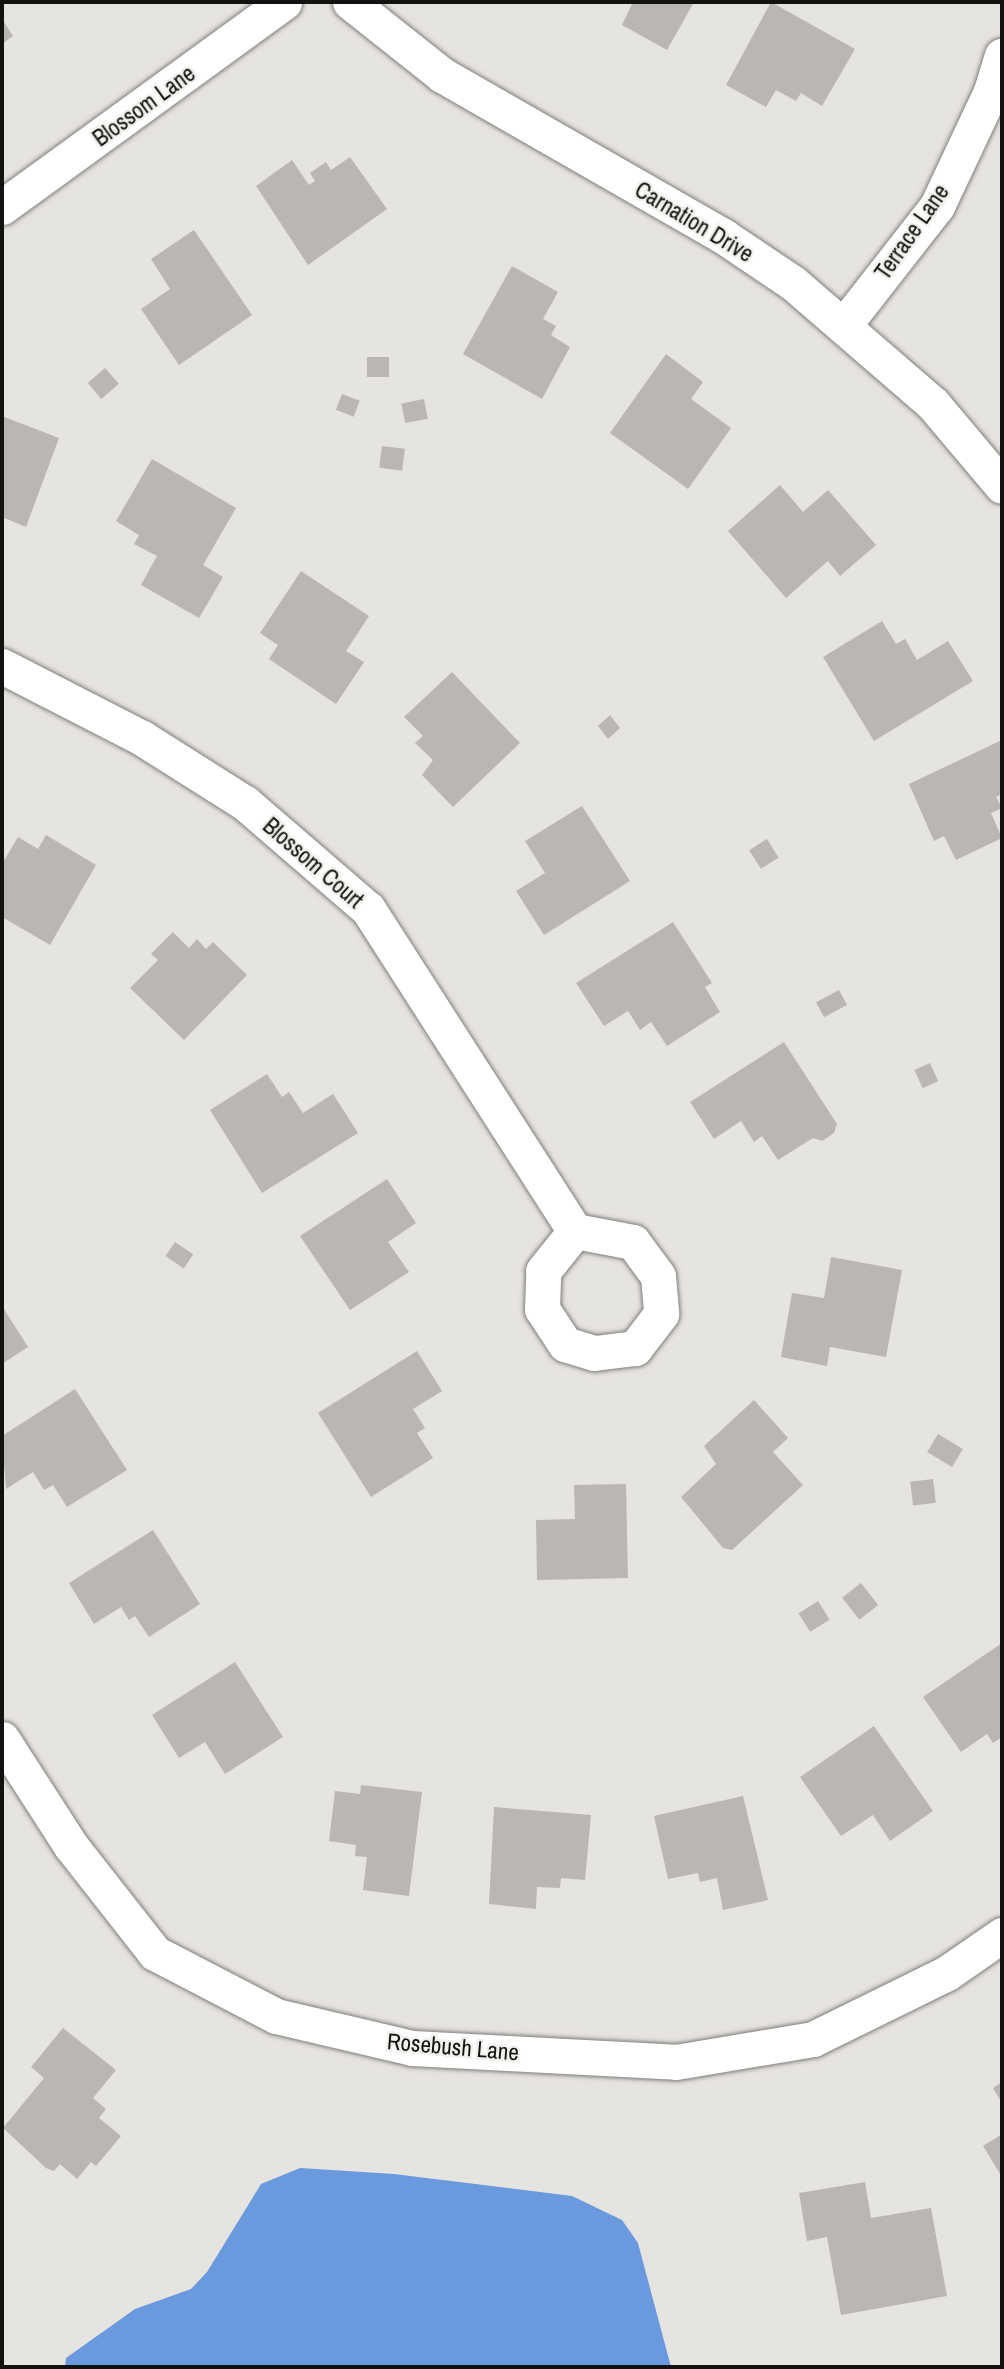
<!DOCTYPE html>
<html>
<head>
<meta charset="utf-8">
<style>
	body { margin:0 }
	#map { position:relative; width:1004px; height:2369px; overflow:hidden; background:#e6e4e0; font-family:"Archivo Narrow",sans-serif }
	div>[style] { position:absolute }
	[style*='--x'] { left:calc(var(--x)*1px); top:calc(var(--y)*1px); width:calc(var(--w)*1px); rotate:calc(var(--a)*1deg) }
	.water>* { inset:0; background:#6b99de }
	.building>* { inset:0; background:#b9b6b3; transform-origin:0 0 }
	.roads { filter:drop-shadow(0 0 2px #807e7a) drop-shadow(0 0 2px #807e7a) }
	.minor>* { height:35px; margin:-17.5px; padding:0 17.5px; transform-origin:17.5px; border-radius:17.5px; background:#fff }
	span { translate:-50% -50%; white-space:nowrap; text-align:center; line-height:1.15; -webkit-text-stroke:5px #f3f1ed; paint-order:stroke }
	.street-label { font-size:23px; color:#121210 }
	.frame { position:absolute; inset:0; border:4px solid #121210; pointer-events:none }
</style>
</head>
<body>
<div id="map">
	<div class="water">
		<div style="clip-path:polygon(300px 2168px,394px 2174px,572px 2196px,622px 2220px,638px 2243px,671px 2367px,65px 2367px,66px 2358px,135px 2309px,191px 2289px,207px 2272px,261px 2184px)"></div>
	</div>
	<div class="building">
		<div style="clip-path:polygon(633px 2px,694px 2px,667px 50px,622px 25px)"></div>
		<div style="clip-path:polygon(771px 2px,855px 49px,822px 106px,801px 93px,796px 101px,776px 90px,766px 107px,726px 85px)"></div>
		<div style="clip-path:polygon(2px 19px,13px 36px,2px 44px)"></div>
		<div style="clip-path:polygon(350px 157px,387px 209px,308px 265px,256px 186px,292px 160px,309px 185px,315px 181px,310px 173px,326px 162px,331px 170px)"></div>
		<div style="clip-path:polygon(194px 230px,252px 315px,179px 365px,141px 309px,170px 289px,151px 259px)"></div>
		<div style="clip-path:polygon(512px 266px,558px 292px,543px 319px,556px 326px,551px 335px,570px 347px,542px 399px,463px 354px)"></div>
		<div style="clip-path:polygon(666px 354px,703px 382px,691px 399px,731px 428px,688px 489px,610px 433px)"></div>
		<div style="left:367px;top:357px;width:22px;height:20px"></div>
		<div style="left:105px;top:368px;width:21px;height:23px;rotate:49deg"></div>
		<div style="left:342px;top:394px;width:19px;height:17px;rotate:21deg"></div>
		<div style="left:424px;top:399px;width:20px;height:23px;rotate:79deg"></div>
		<div style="clip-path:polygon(2px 416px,59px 438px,26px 527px,2px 517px)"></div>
		<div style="left:382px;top:446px;width:23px;height:22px;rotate:7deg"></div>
		<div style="clip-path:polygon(152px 459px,236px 508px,203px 565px,223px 577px,199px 618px,141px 585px,157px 556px,134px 544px,139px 535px,116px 521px)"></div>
		<div style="clip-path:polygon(780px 485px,803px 512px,828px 490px,876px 545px,840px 576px,828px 561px,786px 598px,728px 531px)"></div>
		<div style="clip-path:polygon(301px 571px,369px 616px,346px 651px,364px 662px,336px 704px,269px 659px,278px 645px,260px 633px)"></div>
		<div style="clip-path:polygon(882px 621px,896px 644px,905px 639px,917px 660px,948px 641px,973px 681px,874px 741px,823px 657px)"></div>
		<div style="clip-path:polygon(452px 672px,520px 743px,453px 807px,422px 775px,433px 760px,415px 743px,423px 736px,404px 717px)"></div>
		<div style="clip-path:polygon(610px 715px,620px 728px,608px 739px,598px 726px)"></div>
		<div style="clip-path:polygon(1002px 740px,1002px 794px,996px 797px,1002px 808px,991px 813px,1002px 838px,956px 860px,944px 836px,934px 841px,909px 784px)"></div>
		<div style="clip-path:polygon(582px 806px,630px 881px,544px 935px,516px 891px,545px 873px,525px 841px)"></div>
		<div style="clip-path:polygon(46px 835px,96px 865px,50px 945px,2px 917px,2px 864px,18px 837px,38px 849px)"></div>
		<div style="left:767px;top:839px;width:22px;height:21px;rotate:58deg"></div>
		<div style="clip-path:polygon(673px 922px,712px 983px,705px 987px,720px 1012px,667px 1046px,651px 1022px,640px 1030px,628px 1011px,604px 1026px,576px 983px)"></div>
		<div style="clip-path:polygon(173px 932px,189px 948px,197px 939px,206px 949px,213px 942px,247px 975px,184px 1040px,130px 988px,158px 960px,151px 954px)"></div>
		<div style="left:839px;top:990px;width:17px;height:26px;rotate:62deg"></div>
		<div style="clip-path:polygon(784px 1042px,837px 1124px,834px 1133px,822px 1141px,813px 1138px,778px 1160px,762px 1136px,754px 1142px,741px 1121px,714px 1139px,690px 1102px)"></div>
		<div style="left:930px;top:1063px;width:20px;height:17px;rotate:66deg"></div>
		<div style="clip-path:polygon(267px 1074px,282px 1097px,289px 1092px,303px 1113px,333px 1094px,358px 1133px,262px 1193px,210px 1110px)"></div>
		<div style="clip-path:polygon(387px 1179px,416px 1223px,388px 1242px,409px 1272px,350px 1310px,300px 1236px)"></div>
		<div style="left:175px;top:1242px;width:22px;height:17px;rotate:34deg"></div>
		<div style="clip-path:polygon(831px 1257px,902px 1270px,886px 1357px,830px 1347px,827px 1366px,781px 1357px,792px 1293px,824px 1298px)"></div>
		<div style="clip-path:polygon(2px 1306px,28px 1347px,2px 1364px)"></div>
		<div style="clip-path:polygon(417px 1351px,442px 1391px,413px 1409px,425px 1428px,417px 1433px,433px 1458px,371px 1497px,318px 1413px)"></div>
		<div style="clip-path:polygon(75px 1389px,127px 1470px,67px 1507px,53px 1485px,44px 1490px,33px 1472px,6px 1489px,2px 1436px)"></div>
		<div style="clip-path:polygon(754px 1400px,788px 1438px,773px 1452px,803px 1485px,732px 1550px,723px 1548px,681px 1497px,716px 1464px,704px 1446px)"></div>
		<div style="left:938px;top:1434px;width:29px;height:21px;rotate:31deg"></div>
		<div style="left:933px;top:1479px;width:24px;height:23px;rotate:83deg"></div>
		<div style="clip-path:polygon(626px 1484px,628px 1578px,537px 1580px,536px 1520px,575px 1519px,574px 1485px)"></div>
		<div style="clip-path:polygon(153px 1530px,200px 1604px,149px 1637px,135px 1616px,129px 1620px,121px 1607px,94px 1624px,69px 1583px)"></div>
		<div style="left:861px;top:1583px;width:28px;height:24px;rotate:52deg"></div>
		<div style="left:818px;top:1601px;width:22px;height:23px;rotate:58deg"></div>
		<div style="clip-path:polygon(1002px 1643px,1002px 1737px,993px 1743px,987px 1734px,961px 1752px,923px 1697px)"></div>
		<div style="clip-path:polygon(235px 1662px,283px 1737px,225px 1774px,205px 1742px,179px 1758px,152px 1715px)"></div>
		<div style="clip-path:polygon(874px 1726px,933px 1811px,890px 1841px,873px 1815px,841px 1836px,800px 1777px)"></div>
		<div style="clip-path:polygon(361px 1785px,422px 1792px,409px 1896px,363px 1890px,367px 1857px,355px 1856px,356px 1845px,329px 1841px,335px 1791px,360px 1794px)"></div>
		<div style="clip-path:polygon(743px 1796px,768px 1900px,723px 1910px,717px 1878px,700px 1882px,698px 1873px,668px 1879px,654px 1816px)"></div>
		<div style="clip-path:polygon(494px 1807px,591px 1815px,585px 1880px,561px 1878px,560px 1888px,537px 1887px,536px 1909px,489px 1904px)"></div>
		<div style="clip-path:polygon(63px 2028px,116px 2070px,93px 2098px,106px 2109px,99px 2118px,121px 2136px,96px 2166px,91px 2162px,77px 2179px,60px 2164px,54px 2171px,46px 2168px,3px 2128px,44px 2078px,31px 2067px)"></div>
		<div style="clip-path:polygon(1002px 2082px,1002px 2103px,993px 2088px)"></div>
		<div style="clip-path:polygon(1002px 2134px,1002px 2177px,983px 2146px)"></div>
		<div style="clip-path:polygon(865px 2182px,871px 2218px,931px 2208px,947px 2296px,841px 2315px,827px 2237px,807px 2241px,799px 2193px)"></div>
	</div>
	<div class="roads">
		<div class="minor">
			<div style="--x:350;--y:2;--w:117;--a:38.4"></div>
			<div style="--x:442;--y:75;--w:324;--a:29.8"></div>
			<div style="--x:723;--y:236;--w:84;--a:33.9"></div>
			<div style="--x:793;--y:283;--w:185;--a:40.8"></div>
			<div style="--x:933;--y:404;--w:107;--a:49.9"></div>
			<div style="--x:2;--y:207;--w:349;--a:-36"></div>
			<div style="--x:844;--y:325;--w:151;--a:-52"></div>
			<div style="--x:937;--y:206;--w:127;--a:-64.8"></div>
			<div style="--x:991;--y:91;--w:37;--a:-73"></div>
			<div style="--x:2;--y:666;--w:157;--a:27.2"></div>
			<div style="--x:142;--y:738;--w:122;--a:32.3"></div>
			<div style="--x:245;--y:803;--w:162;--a:40.8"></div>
			<div style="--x:368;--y:909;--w:383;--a:57.3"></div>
			<div style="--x:575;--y:1231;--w:59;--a:10.7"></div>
			<div style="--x:633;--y:1242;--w:42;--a:53.7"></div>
			<div style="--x:658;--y:1276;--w:38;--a:85"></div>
			<div style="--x:661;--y:1314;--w:43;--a:127.4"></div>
			<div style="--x:635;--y:1348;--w:41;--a:173"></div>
			<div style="--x:594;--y:1353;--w:30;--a:-163"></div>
			<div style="--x:565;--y:1344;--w:42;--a:-123.3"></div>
			<div style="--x:542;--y:1309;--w:38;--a:-88"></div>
			<div style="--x:543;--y:1271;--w:51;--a:-51.3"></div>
			<div style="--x:2;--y:1739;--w:127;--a:57.2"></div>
			<div style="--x:71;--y:1846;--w:136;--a:51.9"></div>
			<div style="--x:155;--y:1953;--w:136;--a:27.5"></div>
			<div style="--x:276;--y:2016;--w:140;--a:13.2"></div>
			<div style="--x:412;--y:2048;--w:264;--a:3"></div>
			<div style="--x:676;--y:2062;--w:139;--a:-9.5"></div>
			<div style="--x:813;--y:2039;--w:149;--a:-26.2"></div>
			<div style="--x:947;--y:1973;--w:67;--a:-34.6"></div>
		</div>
	</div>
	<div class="street-label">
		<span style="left:144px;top:106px;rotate:-36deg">Blossom Lane</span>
		<span style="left:694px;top:222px;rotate:31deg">Carnation Drive</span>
		<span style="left:912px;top:232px;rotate:-55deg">Terrace Lane</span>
		<span style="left:313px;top:863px;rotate:41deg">Blossom Court</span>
		<span style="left:453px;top:2047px;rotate:5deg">Rosebush Lane</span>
	</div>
	<div class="frame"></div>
</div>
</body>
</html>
